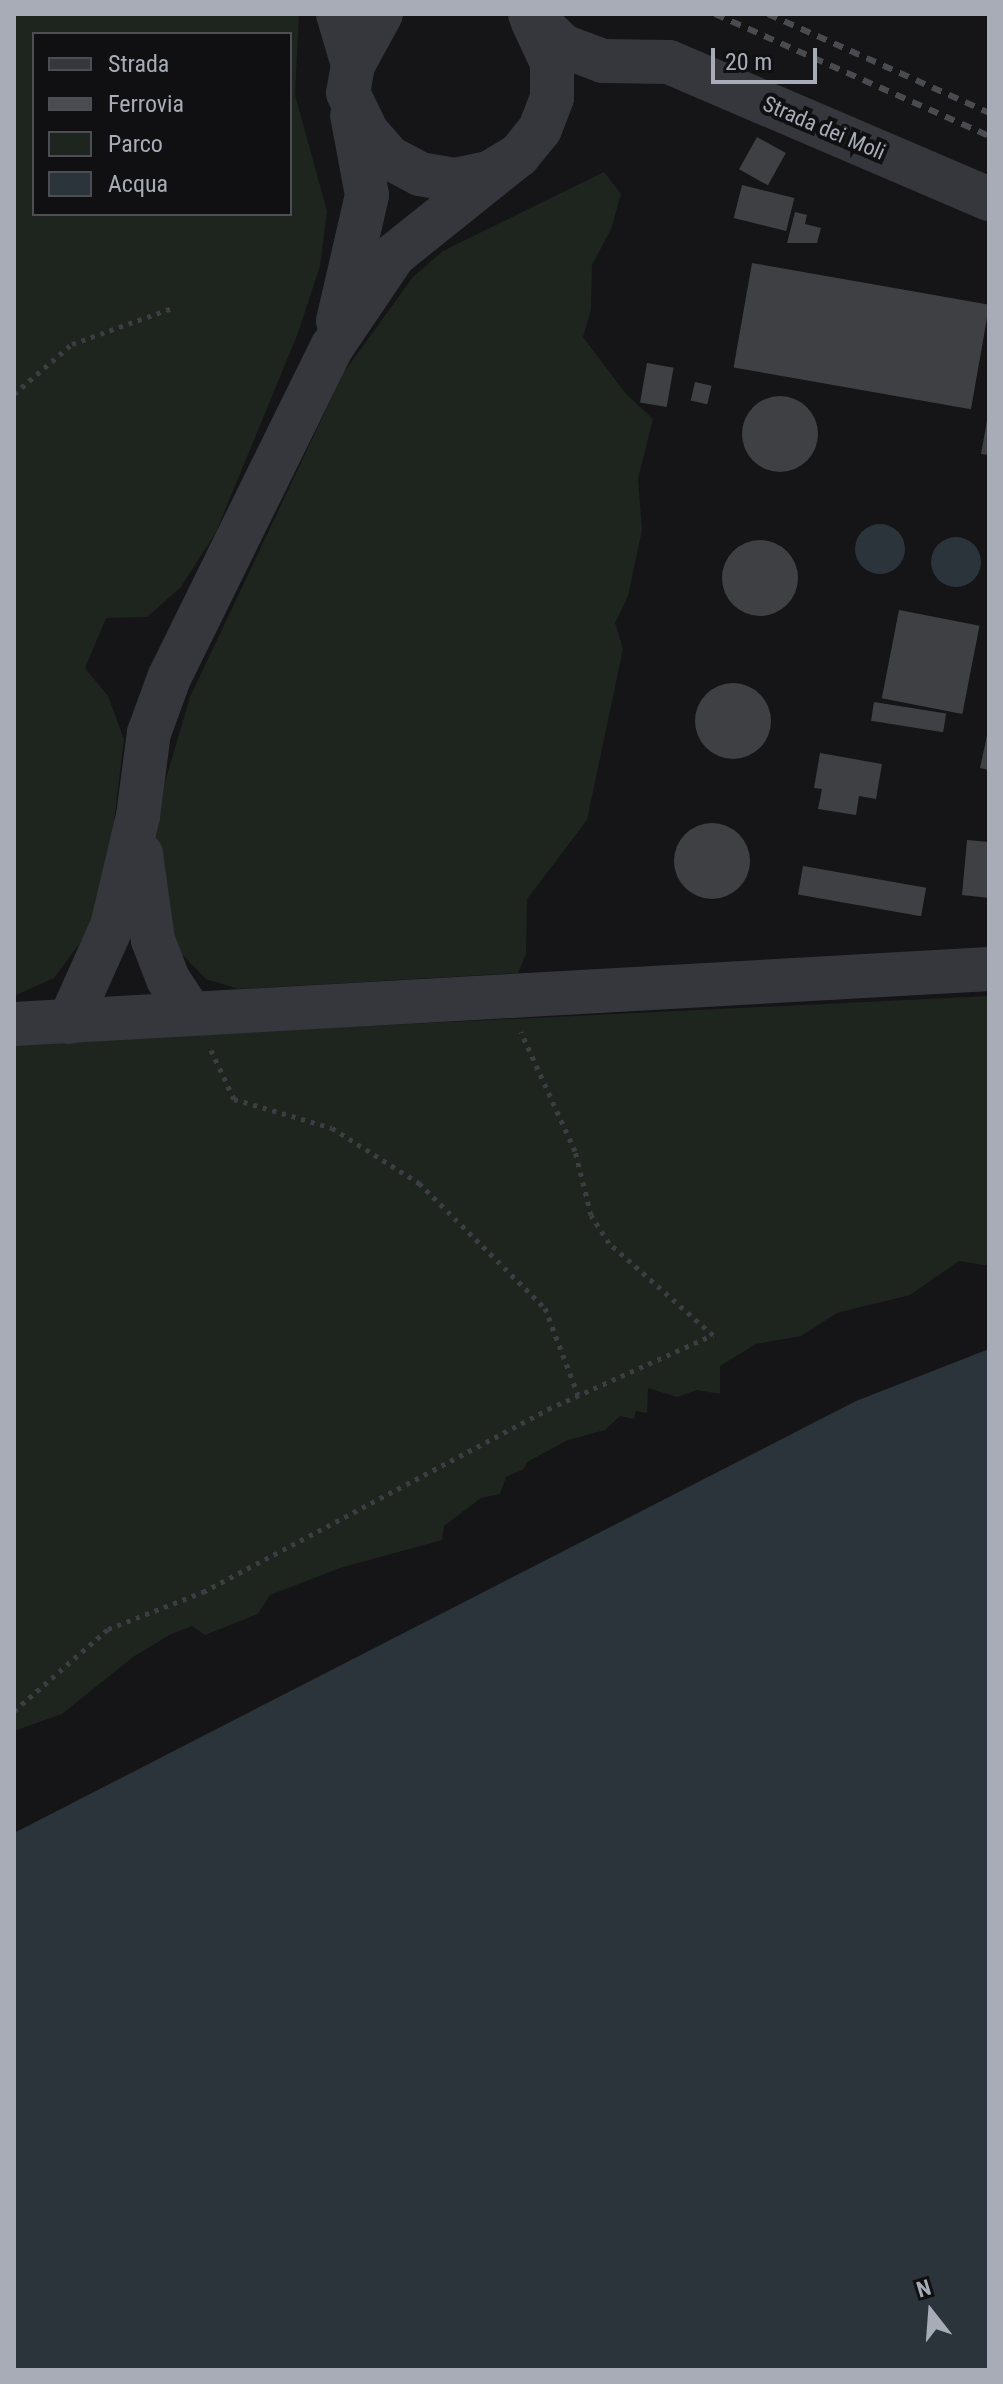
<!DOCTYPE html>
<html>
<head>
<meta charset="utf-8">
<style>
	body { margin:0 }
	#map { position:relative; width:1003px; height:2384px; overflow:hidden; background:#151517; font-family:"Roboto Condensed",sans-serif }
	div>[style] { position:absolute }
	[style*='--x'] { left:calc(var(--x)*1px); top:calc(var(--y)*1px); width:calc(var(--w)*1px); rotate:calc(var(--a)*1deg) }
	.green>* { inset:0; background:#1d251e }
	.water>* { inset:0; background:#2b343a }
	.round { border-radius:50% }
	.building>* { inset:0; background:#3f4044; transform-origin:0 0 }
	.path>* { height:5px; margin-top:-2.5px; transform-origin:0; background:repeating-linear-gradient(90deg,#3c3e43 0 4px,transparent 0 10px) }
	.minor>* { height:44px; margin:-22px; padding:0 22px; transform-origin:22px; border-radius:22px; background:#36373c }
	.rail>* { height:6px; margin-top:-3px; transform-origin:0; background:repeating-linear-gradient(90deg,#494b51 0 10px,transparent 0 18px) }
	span { translate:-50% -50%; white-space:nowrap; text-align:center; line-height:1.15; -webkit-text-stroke:8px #101012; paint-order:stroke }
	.street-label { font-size:22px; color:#a7acb7 }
	.frame { position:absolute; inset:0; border:16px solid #a7acb7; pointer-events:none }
	.legend { position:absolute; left:32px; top:32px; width:260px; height:184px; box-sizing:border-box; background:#101012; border:2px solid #4c4e54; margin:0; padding:10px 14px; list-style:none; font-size:24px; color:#a7acb7 }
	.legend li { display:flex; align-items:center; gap:16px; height:40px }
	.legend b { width:40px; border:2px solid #4c4e54 }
	.north { position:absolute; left:891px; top:2272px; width:80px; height:80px; -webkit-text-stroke:6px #101012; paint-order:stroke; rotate:343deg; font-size:22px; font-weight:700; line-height:32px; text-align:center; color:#a7acb7 }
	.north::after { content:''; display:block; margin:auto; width:28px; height:36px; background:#a7acb7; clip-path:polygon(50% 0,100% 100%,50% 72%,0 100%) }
	.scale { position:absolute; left:711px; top:48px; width:106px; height:36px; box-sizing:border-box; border:4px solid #a7acb7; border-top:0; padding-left:10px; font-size:24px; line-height:28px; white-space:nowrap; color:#a7acb7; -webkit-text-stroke:6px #101012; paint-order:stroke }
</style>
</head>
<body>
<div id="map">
	<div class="green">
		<div style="clip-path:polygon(evenodd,14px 14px,299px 14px,295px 95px,327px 211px,320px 266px,298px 333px,216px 532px,181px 587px,147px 617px,106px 618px,85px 668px,108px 696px,124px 739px,103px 912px,54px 978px,14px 996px,14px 14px,34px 34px,290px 34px,290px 214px,34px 214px,34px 34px)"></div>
		<div style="clip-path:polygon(604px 172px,621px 194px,611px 229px,592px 265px,591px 310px,583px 337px,626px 394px,653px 419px,638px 479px,642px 530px,628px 596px,615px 623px,623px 649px,587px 820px,527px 899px,526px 954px,518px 973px,239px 989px,206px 979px,171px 943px,152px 859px,165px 782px,190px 697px,344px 372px,413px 277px,443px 251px)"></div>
		<div style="clip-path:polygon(989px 996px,989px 1266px,959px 1261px,910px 1295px,837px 1313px,801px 1336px,756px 1344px,720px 1366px,720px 1394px,697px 1390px,677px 1397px,648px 1388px,647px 1413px,636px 1411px,634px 1419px,620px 1416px,605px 1430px,568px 1440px,527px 1462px,524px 1469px,506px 1477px,500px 1494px,481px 1498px,444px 1526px,442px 1540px,340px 1568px,270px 1595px,258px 1614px,205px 1635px,192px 1626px,171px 1634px,133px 1657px,62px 1714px,14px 1731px,14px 1043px)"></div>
	</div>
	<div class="water">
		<div class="round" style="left:855px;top:524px;width:50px;height:50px"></div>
		<div class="round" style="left:931px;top:537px;width:50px;height:50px"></div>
		<div style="clip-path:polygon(989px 1349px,989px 2370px,14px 2370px,14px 1833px,856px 1401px)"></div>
	</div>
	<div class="building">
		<div style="left:757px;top:137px;width:33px;height:37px;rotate:29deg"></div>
		<div style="left:742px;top:185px;width:54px;height:34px;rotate:14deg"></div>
		<div style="clip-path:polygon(795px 212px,807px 215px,805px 224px,821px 228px,817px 243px,787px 243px)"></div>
		<div style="left:752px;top:263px;width:241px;height:106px;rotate:10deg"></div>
		<div style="left:647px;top:363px;width:27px;height:40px;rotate:10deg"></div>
		<div style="left:695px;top:382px;width:17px;height:19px;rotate:13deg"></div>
		<div class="round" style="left:742px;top:396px;width:76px;height:76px"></div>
		<div style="clip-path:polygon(987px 421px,989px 421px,989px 455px,981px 454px)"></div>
		<div class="round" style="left:722px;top:540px;width:76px;height:76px"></div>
		<div style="left:899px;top:610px;width:82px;height:90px;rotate:11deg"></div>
		<div class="round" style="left:695px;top:683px;width:76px;height:76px"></div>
		<div style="left:874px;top:702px;width:73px;height:19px;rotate:9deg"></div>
		<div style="clip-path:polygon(988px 731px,989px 732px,989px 770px,980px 768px)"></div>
		<div style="clip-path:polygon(820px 753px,882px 764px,876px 799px,859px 796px,856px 815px,818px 809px,822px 789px,814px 788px)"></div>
		<div class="round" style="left:674px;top:823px;width:76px;height:76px"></div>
		<div style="clip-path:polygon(967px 840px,989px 842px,989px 898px,962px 895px)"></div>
		<div style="left:803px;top:866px;width:125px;height:29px;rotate:10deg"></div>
	</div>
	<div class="path">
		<div style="--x:14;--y:394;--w:77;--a:-40.8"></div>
		<div style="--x:72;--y:344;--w:106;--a:-19.8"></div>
		<div style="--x:211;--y:1050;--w:54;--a:64.9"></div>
		<div style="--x:234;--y:1099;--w:102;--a:16.5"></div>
		<div style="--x:332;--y:1128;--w:103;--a:32.3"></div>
		<div style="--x:419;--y:1183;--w:177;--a:44.8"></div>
		<div style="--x:545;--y:1308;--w:93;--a:69.2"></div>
		<div style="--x:14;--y:1711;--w:125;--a:-41.1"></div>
		<div style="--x:108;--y:1629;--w:102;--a:-21.3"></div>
		<div style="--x:203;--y:1592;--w:391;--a:-27.9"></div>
		<div style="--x:548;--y:1409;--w:181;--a:-24.2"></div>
		<div style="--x:713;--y:1335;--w:139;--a:-138.5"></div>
		<div style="--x:609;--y:1243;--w:33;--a:-123"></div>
		<div style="--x:591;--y:1215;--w:66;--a:-104"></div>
		<div style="--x:575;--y:1151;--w:131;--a:-114.4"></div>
	</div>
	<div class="minor">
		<div style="--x:338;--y:14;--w:53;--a:73.6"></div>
		<div style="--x:381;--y:14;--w:58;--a:118.8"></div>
		<div style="--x:353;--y:65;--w:28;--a:100"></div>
		<div style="--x:348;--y:93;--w:43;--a:64"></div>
		<div style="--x:367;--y:132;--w:35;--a:49"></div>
		<div style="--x:390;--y:158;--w:34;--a:28"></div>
		<div style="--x:420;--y:174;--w:36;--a:10"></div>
		<div style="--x:455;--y:180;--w:35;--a:-12"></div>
		<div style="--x:489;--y:173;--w:35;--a:-31"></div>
		<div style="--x:519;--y:155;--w:33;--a:-51"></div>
		<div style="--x:540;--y:129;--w:34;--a:-69"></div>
		<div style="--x:552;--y:97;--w:34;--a:-90"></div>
		<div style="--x:552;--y:63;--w:47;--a:-114.9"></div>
		<div style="--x:530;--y:14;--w:46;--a:44.1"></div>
		<div style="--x:563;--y:46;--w:43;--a:20.6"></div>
		<div style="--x:603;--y:61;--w:66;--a:0.9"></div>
		<div style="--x:669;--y:62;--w:348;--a:23.2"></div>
		<div style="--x:338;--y:321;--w:129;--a:-77"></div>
		<div style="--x:367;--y:195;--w:81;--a:-100.6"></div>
		<div style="--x:141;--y:854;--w:87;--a:82.1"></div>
		<div style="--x:153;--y:940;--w:42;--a:69"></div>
		<div style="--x:168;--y:979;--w:42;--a:56.7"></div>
		<div style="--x:69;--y:1022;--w:105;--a:-65.9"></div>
		<div style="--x:112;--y:926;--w:113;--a:-76.7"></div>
		<div style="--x:138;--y:816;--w:84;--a:-82.5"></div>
		<div style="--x:149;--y:733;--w:59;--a:-70"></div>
		<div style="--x:169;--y:678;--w:369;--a:-63.8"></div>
		<div style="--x:332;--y:347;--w:111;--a:-56"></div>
		<div style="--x:394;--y:255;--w:160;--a:-38.7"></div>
		<div style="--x:14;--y:1024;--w:977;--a:-3.23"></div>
	</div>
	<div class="rail">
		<div style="--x:715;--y:14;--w:300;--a:24"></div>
		<div style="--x:768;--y:14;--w:242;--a:24.1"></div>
	</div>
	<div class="street-label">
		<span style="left:824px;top:128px;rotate:23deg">Strada dei Moli</span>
	</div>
	<div class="frame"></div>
	<ul class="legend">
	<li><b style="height:10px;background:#36373c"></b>Strada</li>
	<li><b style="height:10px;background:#494b51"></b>Ferrovia</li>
	<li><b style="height:22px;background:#1d251e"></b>Parco</li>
	<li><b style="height:22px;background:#2b343a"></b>Acqua</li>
	</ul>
	<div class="north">N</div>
	<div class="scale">20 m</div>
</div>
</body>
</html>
